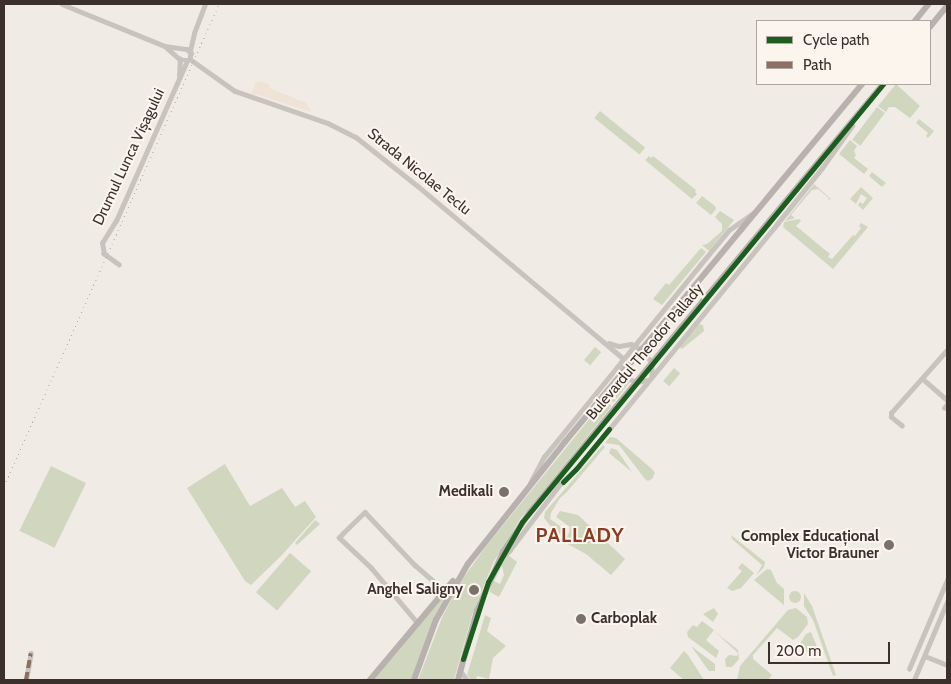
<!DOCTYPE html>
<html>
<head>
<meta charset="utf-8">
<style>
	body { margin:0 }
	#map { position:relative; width:951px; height:684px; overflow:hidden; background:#f0ebe5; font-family:Cabin,sans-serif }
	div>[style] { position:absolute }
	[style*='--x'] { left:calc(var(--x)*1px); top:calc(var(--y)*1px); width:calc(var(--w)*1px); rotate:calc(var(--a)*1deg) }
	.green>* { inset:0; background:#d1d6bf; transform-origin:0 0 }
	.round { border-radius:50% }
	.plaza>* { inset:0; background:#eee3d5 }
	.minor>* { height:4.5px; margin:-2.25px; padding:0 2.25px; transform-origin:2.25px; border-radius:2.25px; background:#c9c3be }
	.major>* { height:5.5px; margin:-2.75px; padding:0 2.75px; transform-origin:2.75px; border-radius:2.75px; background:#b8b1ad }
	.rail>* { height:1px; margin-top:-0.5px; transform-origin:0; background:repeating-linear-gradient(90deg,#b1aca8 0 1px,transparent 0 5px) }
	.major-bridge>* { height:5.5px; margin:-2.75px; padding:0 2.75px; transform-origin:2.75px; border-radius:2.75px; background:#b8b1ad }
	.quiet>* { height:4px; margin-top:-2px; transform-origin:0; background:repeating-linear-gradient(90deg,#8d6e63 0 8px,transparent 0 12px) }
	.cycleway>* { height:5px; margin:-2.5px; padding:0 2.5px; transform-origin:2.5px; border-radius:2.5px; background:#1b5e20 }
	.dots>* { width:14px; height:14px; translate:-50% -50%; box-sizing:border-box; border:2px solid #fbf5ee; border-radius:50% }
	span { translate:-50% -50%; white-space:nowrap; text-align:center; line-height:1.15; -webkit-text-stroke:4px #fbf5ee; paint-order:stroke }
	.street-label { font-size:15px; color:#3b302b }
	.poi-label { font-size:15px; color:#3b302b; font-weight:700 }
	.right { translate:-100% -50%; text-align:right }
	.left { translate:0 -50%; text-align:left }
	.district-label { font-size:20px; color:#8c3b22; font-weight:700; letter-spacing:1px }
	.frame { position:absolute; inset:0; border:5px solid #3b302b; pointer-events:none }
	.legend { position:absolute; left:756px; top:20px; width:175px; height:65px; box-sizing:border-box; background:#fbf5ee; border:1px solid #aea6a0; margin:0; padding:6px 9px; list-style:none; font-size:15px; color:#3b302b }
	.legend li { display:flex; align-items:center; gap:10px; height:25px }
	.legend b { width:25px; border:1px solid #aea6a0 }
	.scale { position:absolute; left:768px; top:642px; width:122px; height:22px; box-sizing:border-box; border:2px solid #3b302b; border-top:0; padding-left:6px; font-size:15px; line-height:18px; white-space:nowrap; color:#3b302b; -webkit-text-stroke:4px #fbf5ee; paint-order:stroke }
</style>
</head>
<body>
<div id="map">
	<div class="green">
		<div style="clip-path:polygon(896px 84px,920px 106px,910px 118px,895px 107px,889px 107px,886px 112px,878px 106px)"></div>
		<div style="left:877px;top:107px;width:10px;height:41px;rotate:37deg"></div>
		<div style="left:600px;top:111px;width:58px;height:9px;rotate:39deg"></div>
		<div style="clip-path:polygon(919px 119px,934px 131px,928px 138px,926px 136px,928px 133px,916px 123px)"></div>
		<div style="clip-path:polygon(850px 140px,857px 146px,854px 151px,856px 155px,854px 158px,868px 169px,864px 174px,839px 154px)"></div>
		<div style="clip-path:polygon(649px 156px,651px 158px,653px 156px,696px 190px,695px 192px,697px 194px,692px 199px,645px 160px)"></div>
		<div style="clip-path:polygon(872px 172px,886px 183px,882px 187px,869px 176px)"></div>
		<div style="clip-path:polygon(814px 184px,831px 199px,828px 200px,829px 198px,818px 189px,812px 190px,791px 215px,795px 218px,785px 221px)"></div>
		<div style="clip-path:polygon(861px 187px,873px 198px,863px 210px,858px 205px,860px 202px,863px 204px,867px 198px,861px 194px,856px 204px,850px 199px)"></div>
		<div style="clip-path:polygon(702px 196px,715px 206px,716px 209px,711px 215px,696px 203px)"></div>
		<div style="clip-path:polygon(720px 211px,734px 220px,709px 251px,702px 245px,707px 244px,722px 231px,722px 224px,715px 217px)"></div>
		<div style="clip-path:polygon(799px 219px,801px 221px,796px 226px,830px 254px,828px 257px,832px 259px,853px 235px,855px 236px,861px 228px,859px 226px,861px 223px,868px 227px,833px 269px,783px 227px,784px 222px)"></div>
		<div style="clip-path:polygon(701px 248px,706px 252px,662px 305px,653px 299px,666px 283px,669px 285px)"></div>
		<div style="clip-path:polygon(699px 324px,703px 325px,704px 331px,682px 349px,680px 347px)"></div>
		<div style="left:595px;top:347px;width:8px;height:17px;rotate:40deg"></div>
		<div style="left:674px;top:368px;width:8px;height:17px;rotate:40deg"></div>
		<div style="clip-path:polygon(623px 378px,630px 382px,614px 402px,610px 401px,608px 397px)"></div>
		<div style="clip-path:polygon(604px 401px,611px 405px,611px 407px,521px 518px,494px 561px,472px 615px,454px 680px,418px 680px,443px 615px,464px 577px,487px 545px)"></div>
		<div style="clip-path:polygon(610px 437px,616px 438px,653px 470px,655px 473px,652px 479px,648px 481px,645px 479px,619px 445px,605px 443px)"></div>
		<div style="clip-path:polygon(603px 445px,605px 447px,566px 493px,560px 498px,551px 513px,550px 519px,563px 528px,562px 533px,557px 534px,544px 518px,545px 512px)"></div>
		<div style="clip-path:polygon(611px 448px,617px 450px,632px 472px,609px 453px)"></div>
		<div style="clip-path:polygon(225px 464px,250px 506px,282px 488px,295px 507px,305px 501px,316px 517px,281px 556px,251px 585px,245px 581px,187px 488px)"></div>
		<div style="left:51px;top:466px;width:39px;height:72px;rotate:26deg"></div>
		<div style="clip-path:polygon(560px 511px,578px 515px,625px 559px,611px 575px,586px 554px,564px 542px,569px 533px,570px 527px,556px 517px)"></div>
		<div style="clip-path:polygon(315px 520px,320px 524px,297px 545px,295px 543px)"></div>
		<div style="clip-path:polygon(731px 535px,765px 562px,764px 567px,756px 576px,762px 565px,732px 539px)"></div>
		<div style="left:290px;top:553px;width:28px;height:52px;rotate:41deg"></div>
		<div style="clip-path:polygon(evenodd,508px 555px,517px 562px,499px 597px,490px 592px,491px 583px,497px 570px,508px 555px,502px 566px,504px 575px,500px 584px,494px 581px,502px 566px)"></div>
		<div style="clip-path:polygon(742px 563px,754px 573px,741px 588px,732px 591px,727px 588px,742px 571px,738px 568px)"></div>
		<div style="clip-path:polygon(767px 569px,771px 570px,777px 583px,784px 589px,784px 605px,754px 580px)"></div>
		<div style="clip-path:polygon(450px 588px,432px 624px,411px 680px,373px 680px)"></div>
		<div class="round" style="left:789px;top:591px;width:12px;height:12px"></div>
		<div style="clip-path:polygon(804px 593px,812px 606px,836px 675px,833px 676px,813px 620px,804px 606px)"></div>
		<div style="clip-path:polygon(714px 608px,718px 614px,713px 622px,703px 614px)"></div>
		<div style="clip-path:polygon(796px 608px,807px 617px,808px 624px,798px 637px,793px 640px,777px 628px,753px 655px,753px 659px,772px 675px,768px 680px,737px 680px,740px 666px,788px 610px)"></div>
		<div style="clip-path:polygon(485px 615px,491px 618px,487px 631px,506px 646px,493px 658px,489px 679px,477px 676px,476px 680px,471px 680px,467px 675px)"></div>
		<div style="clip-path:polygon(702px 621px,714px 630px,706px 640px,719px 651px,716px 658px,688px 637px,687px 632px,693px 625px,697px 627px)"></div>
		<div style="clip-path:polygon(714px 631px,738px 650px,739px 659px,732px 667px,726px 667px,725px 659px,729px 655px,737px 656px,738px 653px)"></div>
		<div style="clip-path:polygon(811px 632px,820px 654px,816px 659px,799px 645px,806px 634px)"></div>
		<div style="clip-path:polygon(691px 646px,715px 664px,715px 671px,709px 671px)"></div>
		<div style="clip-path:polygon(684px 651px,688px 655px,704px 680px,684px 680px,670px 668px)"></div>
	</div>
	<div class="plaza">
		<div style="clip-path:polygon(260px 81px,270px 85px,269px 88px,306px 103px,311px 112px,256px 94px,251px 95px,256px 82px)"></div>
	</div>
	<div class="minor">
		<div style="--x:62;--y:4;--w:111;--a:22.2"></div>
		<div style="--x:165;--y:46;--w:22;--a:8"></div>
		<div style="--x:187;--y:49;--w:6;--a:45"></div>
		<div style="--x:191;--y:53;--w:6;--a:99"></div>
		<div style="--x:167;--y:48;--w:18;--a:41"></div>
		<div style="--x:181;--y:60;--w:8;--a:0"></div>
		<div style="--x:190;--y:51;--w:18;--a:-77"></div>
		<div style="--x:194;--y:33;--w:31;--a:-69"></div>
		<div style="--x:190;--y:59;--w:55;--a:35.4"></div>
		<div style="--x:235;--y:91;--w:98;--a:19"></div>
		<div style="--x:328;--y:123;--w:31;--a:27"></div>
		<div style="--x:356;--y:137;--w:80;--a:38.4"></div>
		<div style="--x:419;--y:187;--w:266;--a:40"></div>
		<div style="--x:179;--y:76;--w:17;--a:-87"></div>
		<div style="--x:119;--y:265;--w:19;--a:-144"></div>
		<div style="--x:104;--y:254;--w:11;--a:-100"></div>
		<div style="--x:102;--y:243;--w:26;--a:-58"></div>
		<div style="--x:116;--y:221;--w:175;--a:-66.1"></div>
		<div style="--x:609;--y:343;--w:10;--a:17"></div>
		<div style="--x:619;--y:346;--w:12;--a:-9"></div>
		<div style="--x:631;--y:344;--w:10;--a:29"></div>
		<div style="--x:640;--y:349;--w:18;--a:47"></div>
		<div style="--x:652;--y:362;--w:14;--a:90"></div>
		<div style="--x:623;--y:359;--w:9;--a:96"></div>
		<div style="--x:622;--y:368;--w:12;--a:59"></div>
		<div style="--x:628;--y:378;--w:9;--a:27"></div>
		<div style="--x:636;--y:382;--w:12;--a:-9"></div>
		<div style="--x:923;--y:379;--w:32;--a:41"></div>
		<div style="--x:944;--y:408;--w:5;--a:-53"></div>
		<div style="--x:902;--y:426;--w:14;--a:-141"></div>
		<div style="--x:891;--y:417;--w:4;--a:-90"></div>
		<div style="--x:891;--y:413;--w:84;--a:-48.4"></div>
		<div style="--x:530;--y:483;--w:30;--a:-62"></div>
		<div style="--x:544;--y:457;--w:247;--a:-50.9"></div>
		<div style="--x:700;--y:265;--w:45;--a:-50.4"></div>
		<div style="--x:729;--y:230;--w:32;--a:-35"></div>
		<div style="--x:501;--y:558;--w:11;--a:-41"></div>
		<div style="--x:509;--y:551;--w:84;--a:-52.7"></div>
		<div style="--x:560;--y:484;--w:26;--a:-43"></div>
		<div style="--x:579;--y:466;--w:313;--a:-50.7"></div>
		<div style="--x:777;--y:224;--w:72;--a:-51.2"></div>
		<div style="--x:822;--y:168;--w:52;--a:-54.5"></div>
		<div style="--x:418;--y:624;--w:73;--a:-130"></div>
		<div style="--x:371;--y:568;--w:44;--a:-136.8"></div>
		<div style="--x:339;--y:538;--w:6;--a:-51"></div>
		<div style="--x:343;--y:533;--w:30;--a:-44"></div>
		<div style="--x:365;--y:512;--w:73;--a:46.7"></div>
		<div style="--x:415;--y:565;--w:40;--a:41"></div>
		<div style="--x:925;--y:656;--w:24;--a:22"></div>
		<div style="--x:909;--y:669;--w:97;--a:-66.9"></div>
		<div style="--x:460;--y:670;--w:12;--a:55"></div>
		<div style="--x:26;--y:680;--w:27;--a:-80"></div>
		<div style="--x:914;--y:680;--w:85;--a:-67.1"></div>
	</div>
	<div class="major">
		<div style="--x:915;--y:21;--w:22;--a:-51"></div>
		<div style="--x:930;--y:27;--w:27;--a:-51"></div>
		<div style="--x:741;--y:230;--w:190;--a:-50.3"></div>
		<div style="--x:703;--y:301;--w:282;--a:-50.3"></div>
		<div style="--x:370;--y:680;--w:129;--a:-50"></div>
		<div style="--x:414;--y:680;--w:64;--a:-69.9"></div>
		<div style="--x:436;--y:620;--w:64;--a:-60.3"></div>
		<div style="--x:468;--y:564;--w:156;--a:-51.5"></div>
		<div style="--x:458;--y:680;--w:72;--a:-74.6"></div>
		<div style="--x:477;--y:611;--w:64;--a:-66.2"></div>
		<div style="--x:503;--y:552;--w:48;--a:-56"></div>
		<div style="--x:530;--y:512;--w:114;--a:-50.7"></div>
	</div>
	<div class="rail">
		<div style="--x:4;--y:486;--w:528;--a:-65.96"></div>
	</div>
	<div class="major-bridge">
		<div style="--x:602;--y:424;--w:159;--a:-50.6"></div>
		<div style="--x:565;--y:442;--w:276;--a:-50.3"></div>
	</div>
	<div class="quiet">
		<div style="--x:26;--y:680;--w:27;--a:-80"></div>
	</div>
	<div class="cycleway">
		<div style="--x:563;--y:482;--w:18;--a:-45"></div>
		<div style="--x:576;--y:469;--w:52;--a:-50.5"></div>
		<div style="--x:463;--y:659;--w:81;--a:-72"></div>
		<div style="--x:488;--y:582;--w:69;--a:-60.5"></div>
		<div style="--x:522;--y:522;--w:568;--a:-50.5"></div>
	</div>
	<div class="dots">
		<div style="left:504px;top:492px;background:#7a716c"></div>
		<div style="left:889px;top:545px;background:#7a716c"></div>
		<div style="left:474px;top:590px;background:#7a716c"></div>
		<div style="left:581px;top:619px;background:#7a716c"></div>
	</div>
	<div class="street-label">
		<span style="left:129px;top:157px;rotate:-65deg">Drumul Lunca Vișagului</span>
		<span style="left:419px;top:172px;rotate:39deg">Strada Nicolae Teclu</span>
		<span style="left:645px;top:352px;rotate:-50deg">Bulevardul Theodor Pallady</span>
	</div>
	<div class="poi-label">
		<span class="right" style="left:493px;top:492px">Medikali</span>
		<span class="right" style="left:879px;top:545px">Complex Educațional<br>Victor Brauner</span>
		<span class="right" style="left:463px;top:590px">Anghel Saligny</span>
		<span class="left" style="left:591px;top:619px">Carboplak</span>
	</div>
	<div class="district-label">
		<span style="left:580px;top:535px">PALLADY</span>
	</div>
	<div class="frame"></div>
	<ul class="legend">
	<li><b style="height:6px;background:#1b5e20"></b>Cycle path</li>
	<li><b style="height:6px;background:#8d6e63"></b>Path</li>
	</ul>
	<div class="scale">200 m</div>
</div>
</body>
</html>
